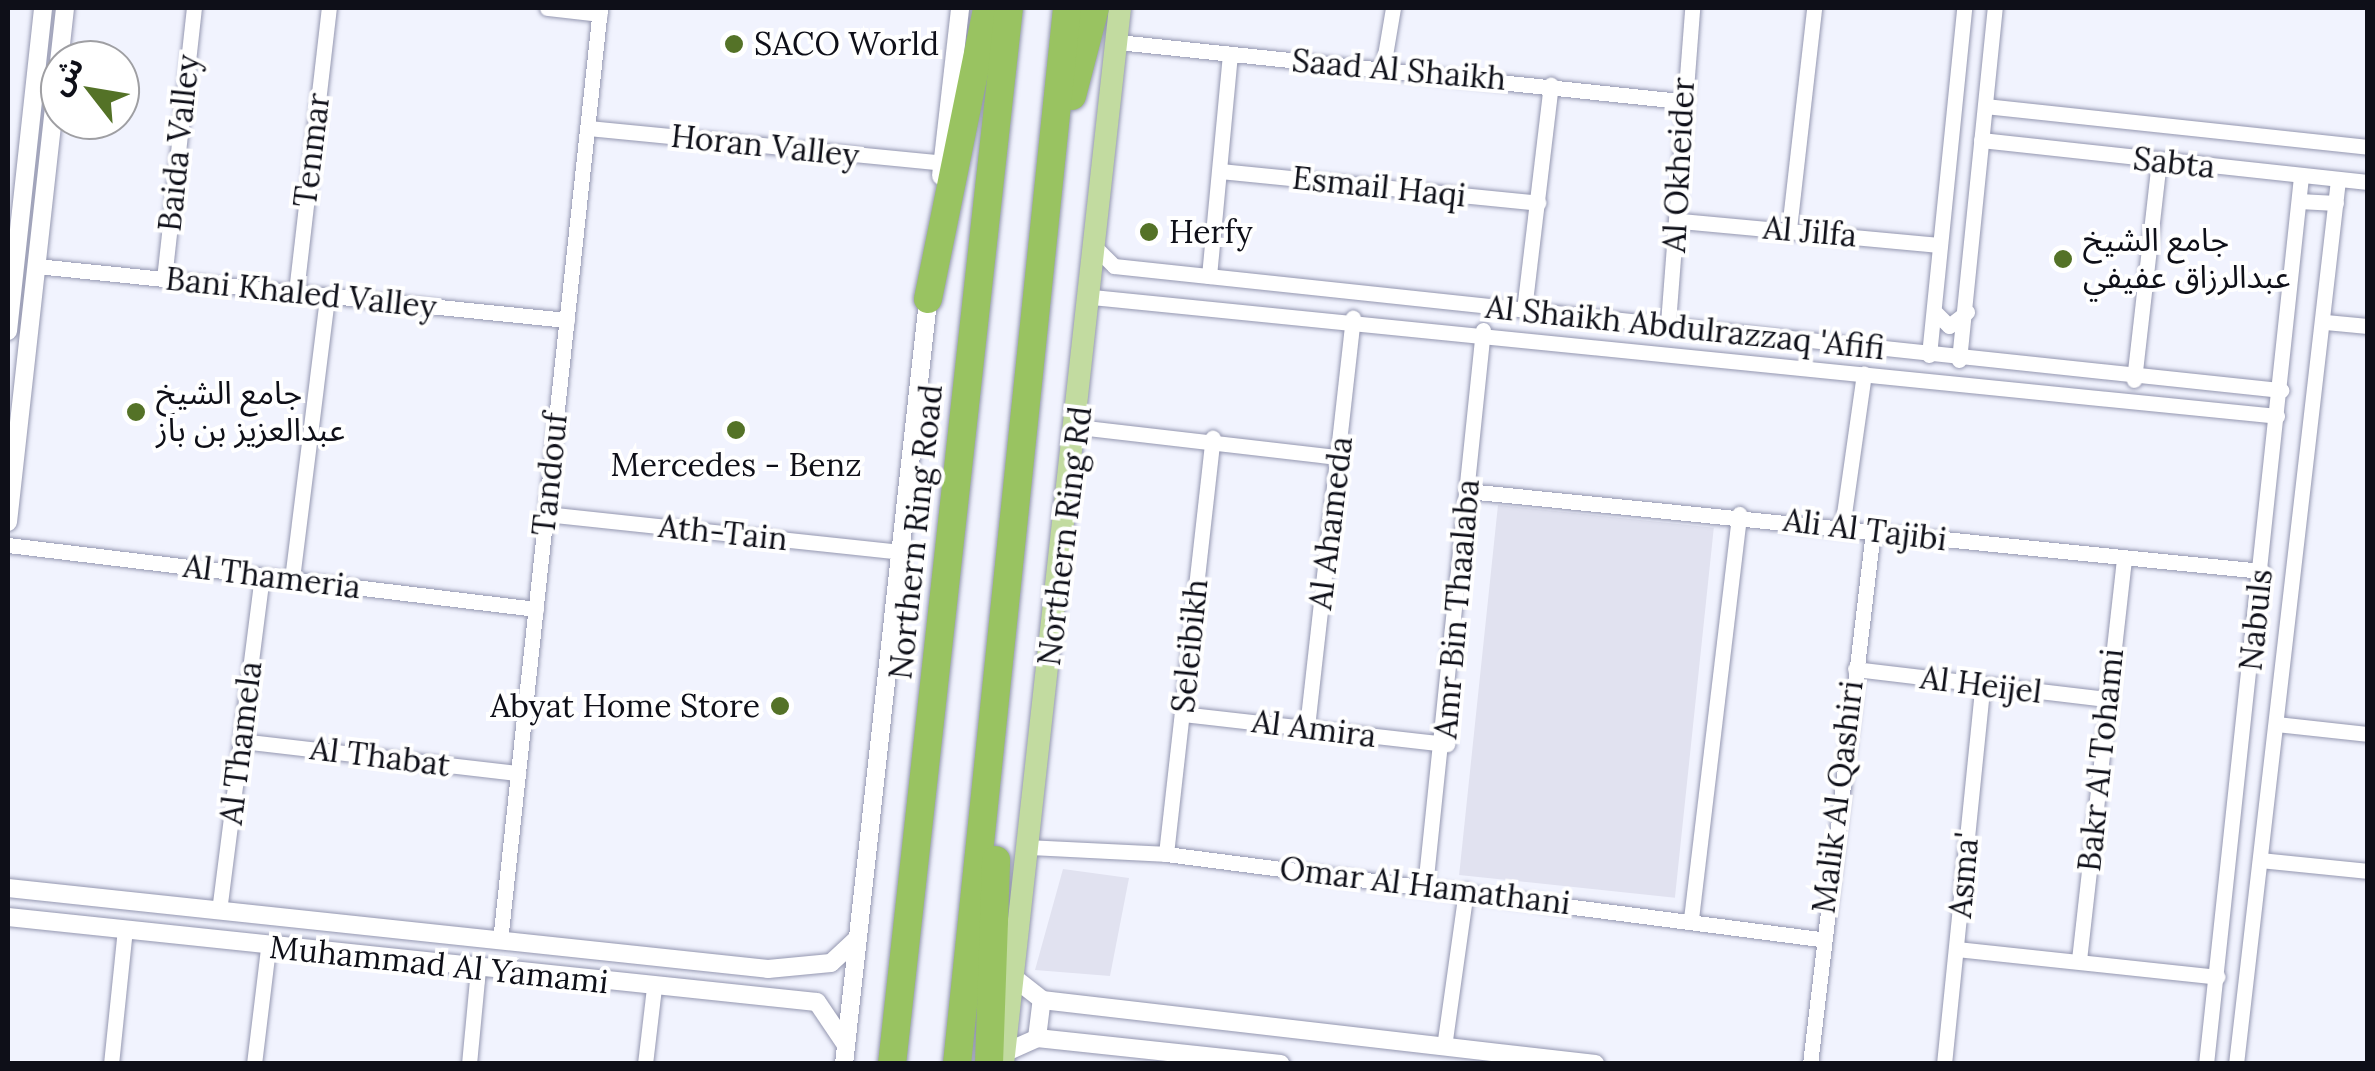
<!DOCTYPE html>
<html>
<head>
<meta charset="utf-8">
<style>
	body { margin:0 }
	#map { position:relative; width:2375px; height:1071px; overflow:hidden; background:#f1f3fe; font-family:Lora,"Noto Sans Arabic",serif }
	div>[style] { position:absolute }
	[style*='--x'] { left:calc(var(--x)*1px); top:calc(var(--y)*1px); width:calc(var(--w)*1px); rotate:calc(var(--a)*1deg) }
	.built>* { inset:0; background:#e1e2f0; transform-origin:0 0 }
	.roads { filter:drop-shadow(0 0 2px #9497b0) drop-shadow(0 0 2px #9497b0) }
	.minor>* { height:15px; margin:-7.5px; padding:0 7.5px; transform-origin:7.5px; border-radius:7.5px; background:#fff }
	.tertiary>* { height:18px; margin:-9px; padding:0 9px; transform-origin:9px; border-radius:9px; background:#fff }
	.primary>* { height:22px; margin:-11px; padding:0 11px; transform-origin:11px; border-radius:11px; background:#c2dba0 }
	.motorway>* { height:28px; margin:-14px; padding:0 14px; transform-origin:14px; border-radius:14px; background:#99c361 }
	.dots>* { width:28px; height:28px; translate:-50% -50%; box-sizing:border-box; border:5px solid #fff; border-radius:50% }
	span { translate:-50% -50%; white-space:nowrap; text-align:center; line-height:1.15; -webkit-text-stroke:8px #fff; paint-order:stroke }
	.poi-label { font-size:32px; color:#0e0f18 }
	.left { translate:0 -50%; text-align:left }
	.right { translate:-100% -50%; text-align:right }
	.street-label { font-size:32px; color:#0e0f18 }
	.frame { position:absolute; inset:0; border:10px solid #0e0f18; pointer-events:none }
	.north { position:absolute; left:40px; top:40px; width:100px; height:100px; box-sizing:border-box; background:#fff; border:2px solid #9f9fa3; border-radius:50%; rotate:301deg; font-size:28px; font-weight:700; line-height:40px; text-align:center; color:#0e0f18 }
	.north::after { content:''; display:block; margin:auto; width:35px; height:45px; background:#547227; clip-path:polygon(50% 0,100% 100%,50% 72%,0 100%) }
</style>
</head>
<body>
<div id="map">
	<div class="built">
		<div style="left:1498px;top:505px;width:217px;height:372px;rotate:6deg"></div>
		<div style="clip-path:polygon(1063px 869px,1129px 878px,1110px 976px,1035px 970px)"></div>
	</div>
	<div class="roads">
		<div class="minor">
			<div style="--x:547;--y:8;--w:53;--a:6.5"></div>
			<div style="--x:1118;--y:42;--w:565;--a:5.99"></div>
			<div style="--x:1383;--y:67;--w:60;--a:-80.4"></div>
			<div style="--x:1985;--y:106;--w:385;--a:6.1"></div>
			<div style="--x:588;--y:128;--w:357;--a:5.6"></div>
			<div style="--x:1981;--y:140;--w:389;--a:6.2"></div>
			<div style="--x:1220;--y:171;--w:320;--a:5.7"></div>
			<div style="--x:2299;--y:201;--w:37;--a:3"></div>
			<div style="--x:1680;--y:221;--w:261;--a:5.3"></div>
			<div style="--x:1789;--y:229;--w:222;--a:-83.5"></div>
			<div style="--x:1097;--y:249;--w:24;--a:45"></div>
			<div style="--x:1114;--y:266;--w:1174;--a:6.07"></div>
			<div style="--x:36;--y:266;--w:534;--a:5.81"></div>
			<div style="--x:1209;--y:276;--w:223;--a:-84.6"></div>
			<div style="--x:164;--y:279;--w:273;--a:-83.7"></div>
			<div style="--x:296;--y:292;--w:286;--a:-83.4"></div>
			<div style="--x:1092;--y:297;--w:1191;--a:5.73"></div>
			<div style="--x:1524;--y:310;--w:227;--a:-83.2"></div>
			<div style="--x:1936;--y:313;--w:18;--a:45"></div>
			<div style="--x:1949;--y:326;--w:23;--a:-38"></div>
			<div style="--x:2325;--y:322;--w:43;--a:5.3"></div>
			<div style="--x:1668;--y:323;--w:316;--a:-85.6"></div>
			<div style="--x:1929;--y:355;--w:349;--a:-84.2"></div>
			<div style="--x:1959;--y:360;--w:354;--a:-84.2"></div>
			<div style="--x:2134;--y:380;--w:219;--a:-83.5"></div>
			<div style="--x:1078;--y:427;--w:263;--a:6.6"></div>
			<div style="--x:1467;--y:491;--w:799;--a:5.75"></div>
			<div style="--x:546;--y:514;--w:356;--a:6.1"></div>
			<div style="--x:1842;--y:528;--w:156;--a:-81.9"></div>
			<div style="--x:8;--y:545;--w:532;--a:6.91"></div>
			<div style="--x:292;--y:579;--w:285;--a:-82.9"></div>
			<div style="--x:1855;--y:669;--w:254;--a:6.8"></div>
			<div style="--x:1182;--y:714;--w:267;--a:6.5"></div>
			<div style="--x:2277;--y:724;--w:92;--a:6.3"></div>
			<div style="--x:1307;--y:727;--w:412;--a:-83.6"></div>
			<div style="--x:241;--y:741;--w:279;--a:6.6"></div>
			<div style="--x:1028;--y:847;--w:138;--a:2.9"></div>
			<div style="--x:1166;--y:854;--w:660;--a:7.41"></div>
			<div style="--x:1166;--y:854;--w:419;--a:-83.6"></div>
			<div style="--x:2260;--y:860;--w:109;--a:5.8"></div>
			<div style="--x:1425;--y:887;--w:560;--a:-84.06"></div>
			<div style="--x:219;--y:911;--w:338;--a:-82.7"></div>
			<div style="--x:1691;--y:919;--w:408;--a:-83.2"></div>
			<div style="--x:500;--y:941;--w:938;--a:-83.88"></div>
			<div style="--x:1957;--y:949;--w:262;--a:6.1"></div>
			<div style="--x:2079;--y:960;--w:403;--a:-83.6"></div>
			<div style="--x:1444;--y:1047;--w:158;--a:-82"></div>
			<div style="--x:111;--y:1064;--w:136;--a:-84.1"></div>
			<div style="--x:254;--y:1064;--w:117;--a:-83.1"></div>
			<div style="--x:469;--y:1064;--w:95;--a:-84.6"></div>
			<div style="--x:645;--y:1064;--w:78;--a:-83.3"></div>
			<div style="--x:1810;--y:1064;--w:537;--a:-83.26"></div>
			<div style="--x:1944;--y:1064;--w:379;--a:-84.2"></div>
			<div style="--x:2206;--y:1064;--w:892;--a:-83.89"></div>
			<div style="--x:2236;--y:1064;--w:890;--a:-83.42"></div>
		</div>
		<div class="tertiary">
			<div style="--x:941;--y:176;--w:169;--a:-83.5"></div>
			<div style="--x:8;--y:331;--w:325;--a:-83.8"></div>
			<div style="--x:8;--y:522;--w:517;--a:-83.67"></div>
			<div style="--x:8;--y:888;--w:764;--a:6.08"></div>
			<div style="--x:768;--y:969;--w:63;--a:-5.4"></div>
			<div style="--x:831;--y:963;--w:37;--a:-43"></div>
			<div style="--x:8;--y:917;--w:813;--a:6"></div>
			<div style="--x:817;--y:1002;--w:48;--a:56"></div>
			<div style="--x:1013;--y:977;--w:37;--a:38"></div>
			<div style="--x:1042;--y:1000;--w:557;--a:6.6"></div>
			<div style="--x:1037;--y:1038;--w:38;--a:-83"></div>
			<div style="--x:1004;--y:1053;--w:36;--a:-24"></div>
			<div style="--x:1037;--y:1038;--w:245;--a:6.1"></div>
			<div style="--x:844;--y:1064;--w:778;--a:-83.72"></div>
		</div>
		<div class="primary">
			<div style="--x:1003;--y:1064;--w:1062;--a:-83.68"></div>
		</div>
		<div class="motorway">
			<div style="--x:1072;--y:96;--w:91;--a:-75.4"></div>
			<div style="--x:928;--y:299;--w:297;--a:-78.5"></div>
			<div style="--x:892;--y:1064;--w:1062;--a:-83.68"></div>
			<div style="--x:957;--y:1064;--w:1062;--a:-84.05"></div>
			<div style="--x:989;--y:1064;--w:204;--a:-88"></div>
		</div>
	</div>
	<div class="dots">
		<div style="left:734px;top:44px;background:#547227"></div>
		<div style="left:1149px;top:232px;background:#547227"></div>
		<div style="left:2063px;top:259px;background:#547227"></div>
		<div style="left:136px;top:412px;background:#547227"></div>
		<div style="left:736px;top:430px;background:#547227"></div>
		<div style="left:780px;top:706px;background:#547227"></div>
	</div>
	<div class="poi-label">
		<span class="left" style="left:754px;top:44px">SACO World</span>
		<span class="left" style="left:1169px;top:232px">Herfy</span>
		<span class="left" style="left:2083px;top:259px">جامع الشيخ<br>عبدالرزاق عفيفي</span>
		<span class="left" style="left:156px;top:412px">جامع الشيخ<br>عبدالعزيز بن باز</span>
		<span style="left:736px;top:465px">Mercedes - Benz</span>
		<span class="right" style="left:760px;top:706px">Abyat Home Store</span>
	</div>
	<div class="street-label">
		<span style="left:1399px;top:70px;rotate:5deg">Saad Al Shaikh</span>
		<span style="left:179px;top:143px;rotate:-84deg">Baida Valley</span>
		<span style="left:765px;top:146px;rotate:6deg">Horan Valley</span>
		<span style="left:312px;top:150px;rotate:-83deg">Tenmar</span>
		<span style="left:2174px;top:163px;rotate:6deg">Sabta</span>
		<span style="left:1679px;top:165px;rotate:-87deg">Al Okheider</span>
		<span style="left:1379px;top:187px;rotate:6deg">Esmail Haqi</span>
		<span style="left:1810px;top:232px;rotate:5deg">Al Jilfa</span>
		<span style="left:301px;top:293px;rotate:6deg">Bani Khaled Valley</span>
		<span style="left:1685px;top:328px;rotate:6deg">Al Shaikh Abdulrazzaq 'Afifi</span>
		<span style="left:550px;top:474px;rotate:-84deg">Tandouf</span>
		<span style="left:1331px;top:523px;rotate:-83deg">Al Ahameda</span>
		<span style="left:1865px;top:530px;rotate:7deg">Ali Al Tajibi</span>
		<span style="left:916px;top:532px;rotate:-84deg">Northern Ring Road</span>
		<span style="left:723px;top:533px;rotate:6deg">Ath-Tain</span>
		<span style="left:1065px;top:536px;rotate:-83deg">Northern Ring Rd</span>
		<span style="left:272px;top:577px;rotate:7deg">Al Thameria</span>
		<span style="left:1457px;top:609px;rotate:-85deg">Amr Bin Thaalaba</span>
		<span style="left:2256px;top:620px;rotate:-84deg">Nabuls</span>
		<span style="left:1190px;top:646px;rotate:-84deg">Seleibikh</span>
		<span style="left:1981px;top:685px;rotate:7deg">Al Heijel</span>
		<span style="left:1314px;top:729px;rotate:7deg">Al Amira</span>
		<span style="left:241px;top:743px;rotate:-83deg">Al Thamela</span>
		<span style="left:380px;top:757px;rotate:7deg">Al Thabat</span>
		<span style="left:2101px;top:760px;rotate:-84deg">Bakr Al Tohami</span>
		<span style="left:1838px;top:797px;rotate:-83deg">Malik Al Qashiri</span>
		<span style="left:1964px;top:875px;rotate:-85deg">Asma'</span>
		<span style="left:1425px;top:886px;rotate:7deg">Omar Al Hamathani</span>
		<span style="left:439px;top:965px;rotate:6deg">Muhammad Al Yamami</span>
	</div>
	<div class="frame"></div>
	<div class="north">ش</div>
</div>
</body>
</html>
